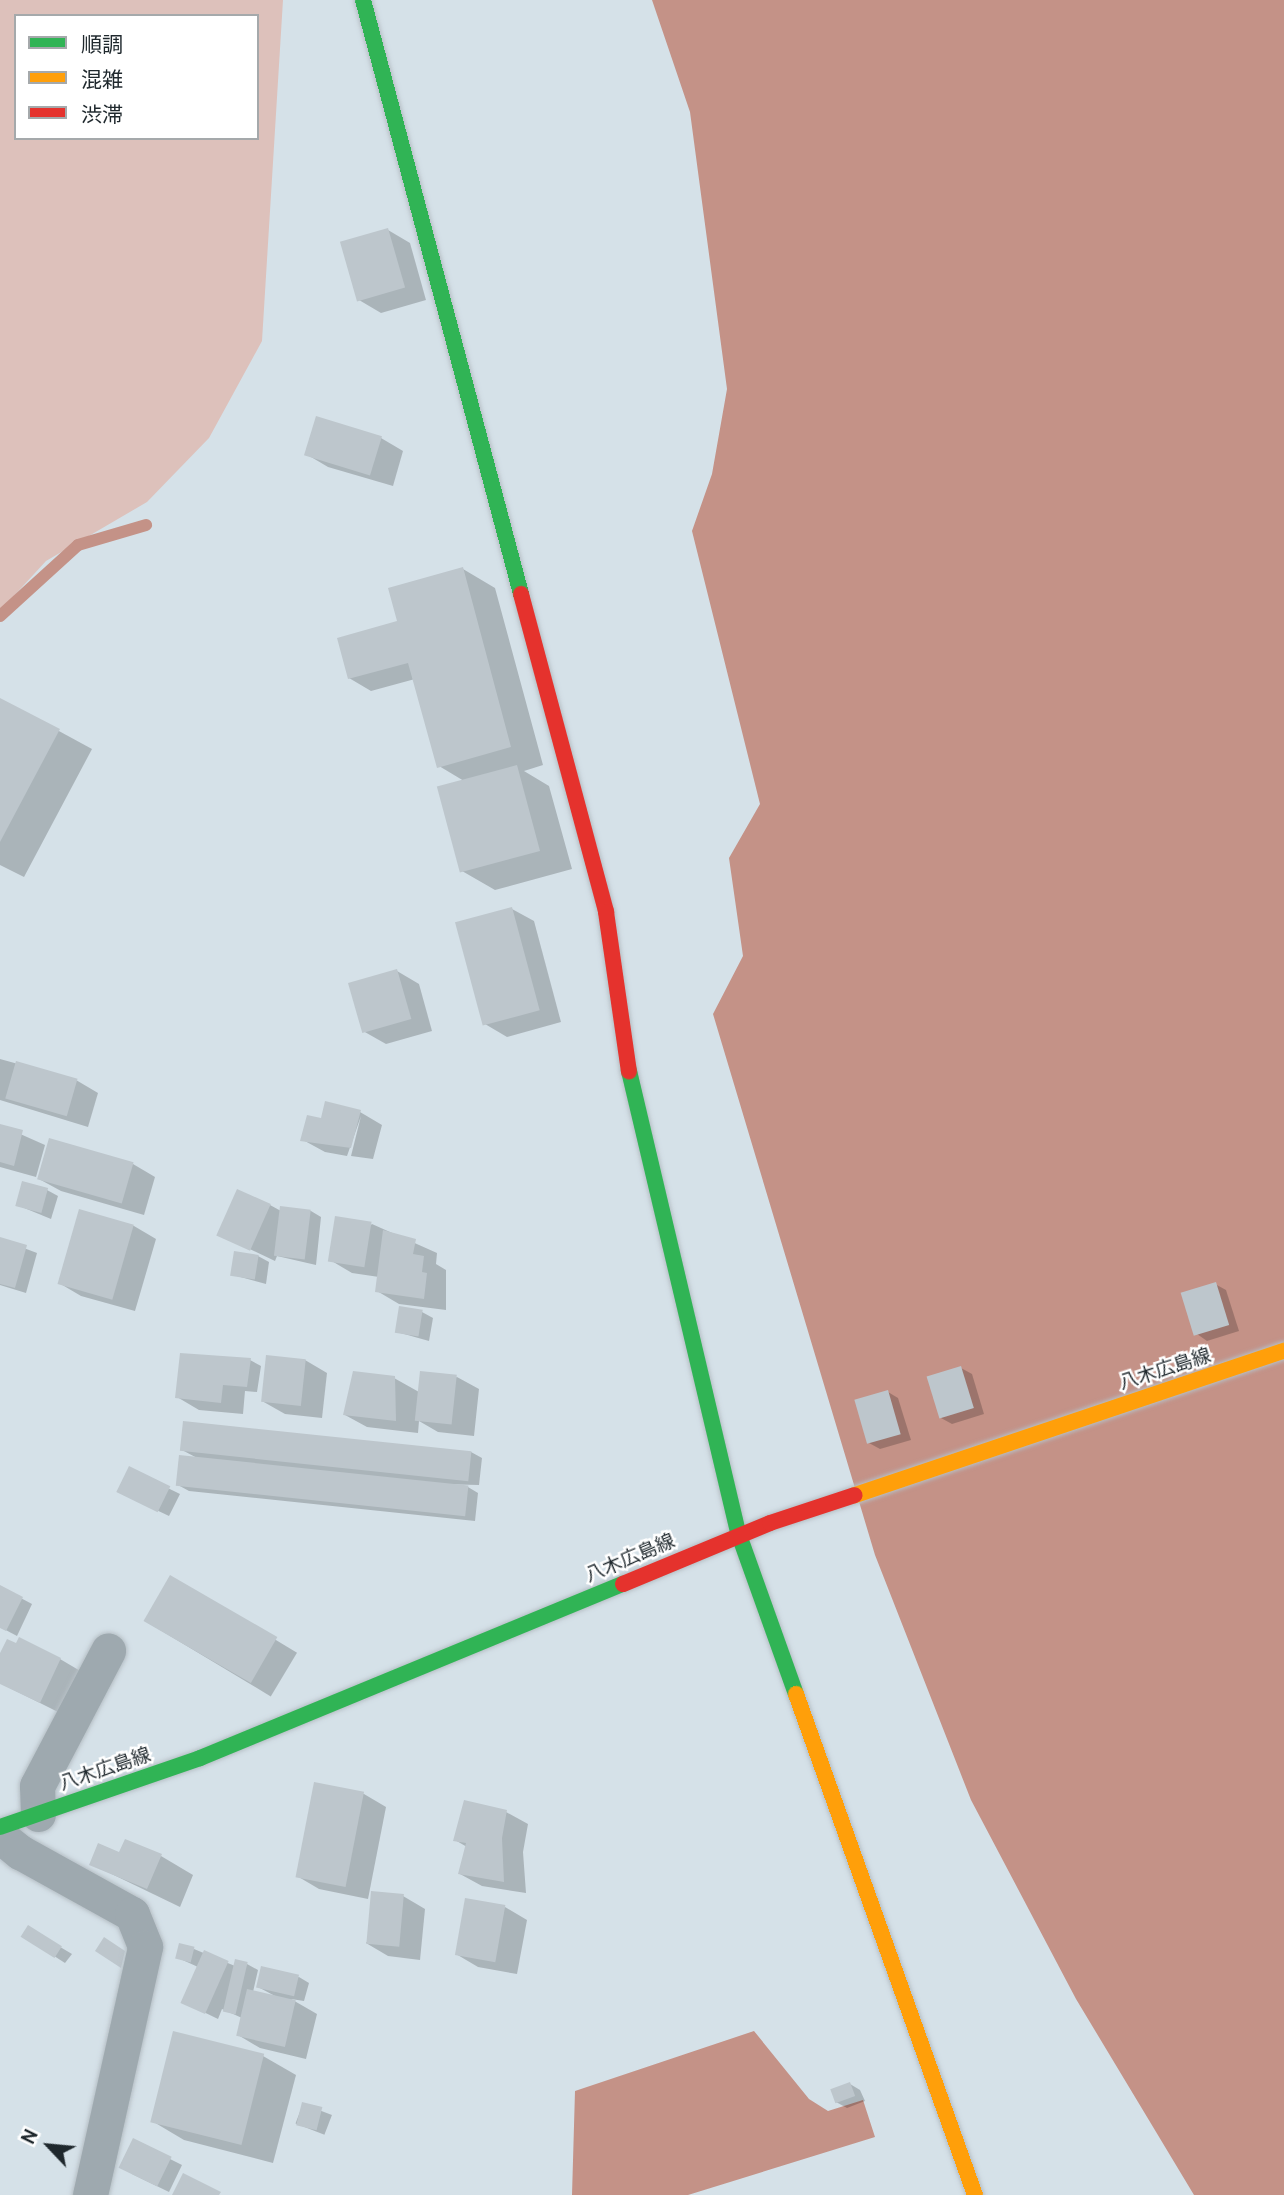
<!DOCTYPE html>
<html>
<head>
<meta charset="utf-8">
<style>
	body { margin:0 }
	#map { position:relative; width:1284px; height:2195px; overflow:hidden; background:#d5e1e8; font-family:Cabin,"Noto Sans JP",sans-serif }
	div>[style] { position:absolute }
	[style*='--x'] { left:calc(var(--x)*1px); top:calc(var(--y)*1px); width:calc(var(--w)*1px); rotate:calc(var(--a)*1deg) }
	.green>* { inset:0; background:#ddc1bb }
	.water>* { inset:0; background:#c49287 }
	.shadow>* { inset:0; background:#0003; transform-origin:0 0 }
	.stream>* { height:12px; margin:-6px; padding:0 6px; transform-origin:6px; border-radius:6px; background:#c49287 }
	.building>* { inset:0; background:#bdc6cc; transform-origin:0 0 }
	.roads { filter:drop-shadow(0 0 2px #b6bfc5) drop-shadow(0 0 2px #b6bfc5) }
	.street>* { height:35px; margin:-17.5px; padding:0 17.5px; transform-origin:17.5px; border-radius:17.5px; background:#9ea9af }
	.fast>* { height:16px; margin:-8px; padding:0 8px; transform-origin:8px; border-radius:8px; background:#30b455 }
	.slow>* { height:16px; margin:-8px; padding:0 8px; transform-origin:8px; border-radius:8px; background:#ff9f0a }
	.jam>* { height:16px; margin:-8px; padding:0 8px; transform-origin:8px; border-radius:8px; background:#e5322d }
	span { translate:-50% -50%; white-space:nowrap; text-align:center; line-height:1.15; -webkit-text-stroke:5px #fff; paint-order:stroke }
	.street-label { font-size:19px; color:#1f282d }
	.legend { position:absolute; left:14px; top:14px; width:245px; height:126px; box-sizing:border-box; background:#fff; border:2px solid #a5a9ab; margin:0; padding:9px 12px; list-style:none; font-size:21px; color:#1f282d }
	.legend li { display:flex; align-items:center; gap:14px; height:35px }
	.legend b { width:35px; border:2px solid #a5a9ab }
	.north { position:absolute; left:14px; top:2111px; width:70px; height:70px; -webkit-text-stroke:5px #fff; paint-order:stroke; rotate:296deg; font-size:19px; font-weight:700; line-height:28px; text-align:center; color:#1f282d }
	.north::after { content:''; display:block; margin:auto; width:24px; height:32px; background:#1f282d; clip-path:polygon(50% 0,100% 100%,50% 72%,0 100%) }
</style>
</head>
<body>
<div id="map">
	<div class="green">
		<div style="clip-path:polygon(evenodd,0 0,283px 0,262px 341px,209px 438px,147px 502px,46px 561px,0 611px,0 0,16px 16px,257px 16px,257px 138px,16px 138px,16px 16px)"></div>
	</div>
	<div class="water">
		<div style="clip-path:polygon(652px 0,1284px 0,1284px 2195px,1194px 2195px,1076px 1999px,971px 1800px,875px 1555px,713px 1014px,743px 956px,729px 858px,760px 804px,692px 531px,712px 474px,727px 389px,690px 112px)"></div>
		<div style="clip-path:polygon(754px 2031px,809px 2099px,828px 2111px,863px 2100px,875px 2137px,688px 2195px,572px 2195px,575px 2091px)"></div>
	</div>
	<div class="shadow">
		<div style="clip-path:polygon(388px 230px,410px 243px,426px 300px,381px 313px,359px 300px)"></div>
		<div style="clip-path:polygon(381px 438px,403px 451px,393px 486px,328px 467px,306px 454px)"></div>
		<div style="clip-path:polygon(463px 569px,495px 588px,543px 765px,524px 771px,549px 786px,572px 869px,495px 890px,462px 871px,464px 781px,439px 766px,415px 679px,371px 691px,349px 678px,399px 622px)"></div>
		<div style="clip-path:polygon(0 699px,92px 749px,24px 877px,0 865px)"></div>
		<div style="clip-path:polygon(512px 909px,534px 921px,561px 1022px,507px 1037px,485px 1024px)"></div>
		<div style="clip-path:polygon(397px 971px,419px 984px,432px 1031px,386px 1044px,363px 1031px)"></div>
		<div style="clip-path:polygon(0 1059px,76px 1080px,98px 1093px,88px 1127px,0 1100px)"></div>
		<div style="clip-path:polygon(360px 1112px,382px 1125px,373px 1159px,351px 1156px,361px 1116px,347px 1156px,325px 1152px,303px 1140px,322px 1120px)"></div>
		<div style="clip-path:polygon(0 1125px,45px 1145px,36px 1177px,0 1167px)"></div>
		<div style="clip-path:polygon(133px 1164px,155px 1177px,144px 1215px,61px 1191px,39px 1179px)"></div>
		<div style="clip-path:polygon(47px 1190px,58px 1196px,51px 1219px,17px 1205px)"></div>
		<div style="clip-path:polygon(270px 1205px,281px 1211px,311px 1211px,321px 1217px,316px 1265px,277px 1256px,275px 1261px,220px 1235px)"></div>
		<div style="clip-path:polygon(80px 1211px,134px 1226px,156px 1239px,135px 1311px,81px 1296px,59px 1283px)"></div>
		<div style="clip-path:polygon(372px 1224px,437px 1253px,436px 1264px,446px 1270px,446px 1310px,399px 1304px,377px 1291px,379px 1277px,352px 1273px,330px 1260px)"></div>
		<div style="clip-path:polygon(0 1239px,37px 1253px,26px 1293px,0 1285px)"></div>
		<div style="clip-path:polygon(258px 1256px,269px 1262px,266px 1284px,233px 1275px)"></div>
		<div style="clip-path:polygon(1215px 1284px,1226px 1290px,1239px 1331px,1207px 1341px,1197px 1334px)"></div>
		<div style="clip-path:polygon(422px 1312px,433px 1318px,429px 1341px,397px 1332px)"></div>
		<div style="clip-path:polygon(250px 1360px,261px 1366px,257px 1392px,245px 1391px,243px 1414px,199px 1410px,177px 1397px)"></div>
		<div style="clip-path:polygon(305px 1360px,327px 1373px,322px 1418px,285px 1414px,262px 1401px)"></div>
		<div style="clip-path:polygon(961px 1368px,972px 1374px,984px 1414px,952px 1424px,941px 1418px)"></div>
		<div style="clip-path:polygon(457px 1377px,479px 1389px,474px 1436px,438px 1432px,419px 1421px,418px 1433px,367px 1427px,345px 1415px,394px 1378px,419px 1392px)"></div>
		<div style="clip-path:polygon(888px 1392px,898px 1398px,911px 1440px,880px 1449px,869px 1443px)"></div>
		<div style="clip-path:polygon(182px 1450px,471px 1452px,482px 1458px,479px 1485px,436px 1484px,468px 1487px,478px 1493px,475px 1521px,189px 1491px,178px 1485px,199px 1459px)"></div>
		<div style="clip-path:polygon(129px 1469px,180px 1494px,169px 1516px,129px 1497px)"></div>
		<div style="left:171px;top:1577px;width:147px;height:51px;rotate:31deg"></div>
		<div style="clip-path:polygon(0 1587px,32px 1604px,17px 1636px,0 1627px)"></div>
		<div style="clip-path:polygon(0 1657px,60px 1659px,82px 1672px,62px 1714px,0 1683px)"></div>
		<div style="clip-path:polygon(315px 1784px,364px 1794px,386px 1807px,368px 1899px,319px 1889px,297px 1876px)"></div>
		<div style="clip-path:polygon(506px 1812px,528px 1824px,523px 1852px,526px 1893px,482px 1886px,460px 1874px,467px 1847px,455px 1840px)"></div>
		<div style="clip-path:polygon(120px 1855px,161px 1856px,193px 1875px,180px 1907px,91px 1864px)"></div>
		<div style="clip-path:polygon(403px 1896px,425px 1909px,420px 1960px,388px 1956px,366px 1943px)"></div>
		<div style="clip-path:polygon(505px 1907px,527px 1920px,517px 1974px,478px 1967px,456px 1954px)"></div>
		<div style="clip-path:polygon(28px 1928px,72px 1954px,65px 1963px,23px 1936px)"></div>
		<div style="clip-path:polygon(194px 1949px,235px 1966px,247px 1964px,258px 1970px,253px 1992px,275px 1996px,258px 1987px,299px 1977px,309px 1983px,304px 2001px,291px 1999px,317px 2014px,306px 2059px,260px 2048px,238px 2035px,242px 2018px,222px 2009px,218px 2019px,183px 2002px,198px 1967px,176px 1957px)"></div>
		<div style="clip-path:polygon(263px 2056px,296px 2075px,273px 2163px,184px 2140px,152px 2121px)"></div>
		<div style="clip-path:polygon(850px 2084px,860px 2090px,865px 2101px,847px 2108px,836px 2102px)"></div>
		<div style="left:303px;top:2104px;width:31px;height:21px;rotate:21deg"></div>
		<div style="clip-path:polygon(134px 2141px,182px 2165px,169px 2192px,132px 2174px)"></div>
	</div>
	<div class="stream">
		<div style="--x:0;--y:616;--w:105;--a:-42.3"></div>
		<div style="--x:78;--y:545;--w:71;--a:-16.4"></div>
	</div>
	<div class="building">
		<div style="left:388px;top:228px;width:62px;height:50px;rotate:74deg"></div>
		<div style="left:316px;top:416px;width:69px;height:41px;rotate:17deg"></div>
		<div style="clip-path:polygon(463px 567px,511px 747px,437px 768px,408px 663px,348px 679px,337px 638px,397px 621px,388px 588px)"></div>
		<div style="clip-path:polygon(0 698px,60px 729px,0 842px)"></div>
		<div style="left:517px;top:765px;width:89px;height:83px;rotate:75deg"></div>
		<div style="left:512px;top:907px;width:107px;height:59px;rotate:75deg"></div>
		<div style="left:397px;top:969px;width:52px;height:51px;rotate:74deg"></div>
		<div style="left:16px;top:1061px;width:64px;height:39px;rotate:16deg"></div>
		<div style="clip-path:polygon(325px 1101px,361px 1110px,351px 1148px,300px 1141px,307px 1115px,321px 1118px)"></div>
		<div style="clip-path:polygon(0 1124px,23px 1130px,14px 1166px,0 1162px)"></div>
		<div style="left:49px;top:1138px;width:88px;height:43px;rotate:16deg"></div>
		<div style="left:22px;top:1181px;width:27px;height:26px;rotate:15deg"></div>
		<div style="left:237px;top:1189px;width:37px;height:51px;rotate:24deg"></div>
		<div style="left:280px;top:1206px;width:31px;height:50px;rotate:7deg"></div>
		<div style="left:79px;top:1209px;width:57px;height:78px;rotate:16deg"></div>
		<div style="left:335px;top:1216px;width:37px;height:46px;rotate:9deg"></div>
		<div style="clip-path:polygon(383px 1230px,416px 1239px,413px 1254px,424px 1256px,422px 1272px,427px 1273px,424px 1299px,375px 1292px)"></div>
		<div style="clip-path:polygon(0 1237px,27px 1245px,15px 1288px,0 1284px)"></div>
		<div style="left:234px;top:1251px;width:25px;height:25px;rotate:9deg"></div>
		<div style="left:1216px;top:1282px;width:45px;height:37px;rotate:73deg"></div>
		<div style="left:399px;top:1306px;width:24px;height:27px;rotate:9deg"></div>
		<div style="clip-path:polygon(180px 1353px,251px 1358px,247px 1387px,223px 1385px,221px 1403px,175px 1398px)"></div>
		<div style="left:266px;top:1355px;width:40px;height:47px;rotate:6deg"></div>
		<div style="left:961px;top:1366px;width:44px;height:36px;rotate:73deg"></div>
		<div style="clip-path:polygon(353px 1371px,395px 1376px,396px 1421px,343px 1415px)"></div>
		<div style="left:420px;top:1371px;width:37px;height:50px;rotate:6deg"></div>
		<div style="left:888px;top:1390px;width:46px;height:35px;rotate:74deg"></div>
		<div style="left:183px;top:1421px;width:290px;height:30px;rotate:6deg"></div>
		<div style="left:179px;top:1455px;width:291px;height:31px;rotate:6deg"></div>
		<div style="left:129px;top:1466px;width:46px;height:29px;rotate:26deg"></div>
		<div style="left:170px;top:1575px;width:124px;height:53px;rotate:30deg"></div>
		<div style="clip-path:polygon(0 1585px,23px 1597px,6px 1631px,0 1628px)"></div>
		<div style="clip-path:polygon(19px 1637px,61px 1658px,40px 1703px,0 1684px,0 1653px,7px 1639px,16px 1643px)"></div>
		<div style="left:314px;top:1782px;width:51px;height:97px;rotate:11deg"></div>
		<div style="clip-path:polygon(464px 1800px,507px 1810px,502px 1838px,504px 1882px,458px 1874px,466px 1843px,453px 1841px)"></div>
		<div style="clip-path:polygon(125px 1839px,162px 1854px,147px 1889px,89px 1865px,98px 1843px,119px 1852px)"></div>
		<div style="left:371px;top:1891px;width:33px;height:53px;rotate:5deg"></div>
		<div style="left:465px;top:1898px;width:41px;height:58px;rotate:10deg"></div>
		<div style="left:28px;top:1925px;width:40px;height:14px;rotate:32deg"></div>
		<div style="clip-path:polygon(104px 1937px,125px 1951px,121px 1968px,95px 1951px)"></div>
		<div style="left:179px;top:1943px;width:16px;height:16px;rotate:14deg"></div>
		<div style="left:204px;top:1950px;width:27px;height:58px;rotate:24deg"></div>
		<div style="left:235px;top:1959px;width:13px;height:54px;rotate:13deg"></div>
		<div style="left:261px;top:1966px;width:39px;height:22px;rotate:13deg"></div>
		<div style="left:247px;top:1989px;width:50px;height:48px;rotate:13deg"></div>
		<div style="left:173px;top:2031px;width:94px;height:94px;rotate:14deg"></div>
		<div style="left:850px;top:2082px;width:15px;height:21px;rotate:70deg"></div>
		<div style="left:302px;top:2102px;width:21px;height:24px;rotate:14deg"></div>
		<div style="left:133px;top:2138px;width:43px;height:33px;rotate:26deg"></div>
		<div style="clip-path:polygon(183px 2173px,221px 2192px,219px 2195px,172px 2195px)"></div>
	</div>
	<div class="roads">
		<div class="street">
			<div style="--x:38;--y:1814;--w:28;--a:-92"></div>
			<div style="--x:37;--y:1786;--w:153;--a:-62.3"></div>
			<div style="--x:0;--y:1836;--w:26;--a:39"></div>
			<div style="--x:20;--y:1852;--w:128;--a:29"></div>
			<div style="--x:132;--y:1914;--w:35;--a:68"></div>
			<div style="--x:145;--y:1947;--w:254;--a:102.5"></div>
		</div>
		<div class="fast">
			<div style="--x:363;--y:0;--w:615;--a:75.1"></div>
			<div style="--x:629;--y:1071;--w:477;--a:76.7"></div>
			<div style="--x:739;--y:1535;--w:169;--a:70.3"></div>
			<div style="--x:0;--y:1827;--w:212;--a:-19"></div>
			<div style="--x:200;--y:1758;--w:457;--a:-22.4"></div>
		</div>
		<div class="slow">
			<div style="--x:855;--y:1495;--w:453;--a:-18.6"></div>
			<div style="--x:796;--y:1694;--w:532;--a:70.34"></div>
		</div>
		<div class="jam">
			<div style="--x:521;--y:594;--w:329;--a:75"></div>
			<div style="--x:606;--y:912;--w:161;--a:81.8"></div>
			<div style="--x:623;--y:1584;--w:159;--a:-22.5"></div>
			<div style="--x:770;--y:1523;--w:89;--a:-18.2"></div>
		</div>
	</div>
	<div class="street-label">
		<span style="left:1165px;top:1369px;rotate:-18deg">八木広島線</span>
		<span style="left:630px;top:1558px;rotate:-23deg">八木広島線</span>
		<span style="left:105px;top:1769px;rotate:-19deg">八木広島線</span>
	</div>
	<ul class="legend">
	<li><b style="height:9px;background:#30b455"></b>順調</li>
	<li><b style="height:9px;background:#ff9f0a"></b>混雑</li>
	<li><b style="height:9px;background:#e5322d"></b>渋滞</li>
	</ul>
	<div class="north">N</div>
</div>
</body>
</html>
